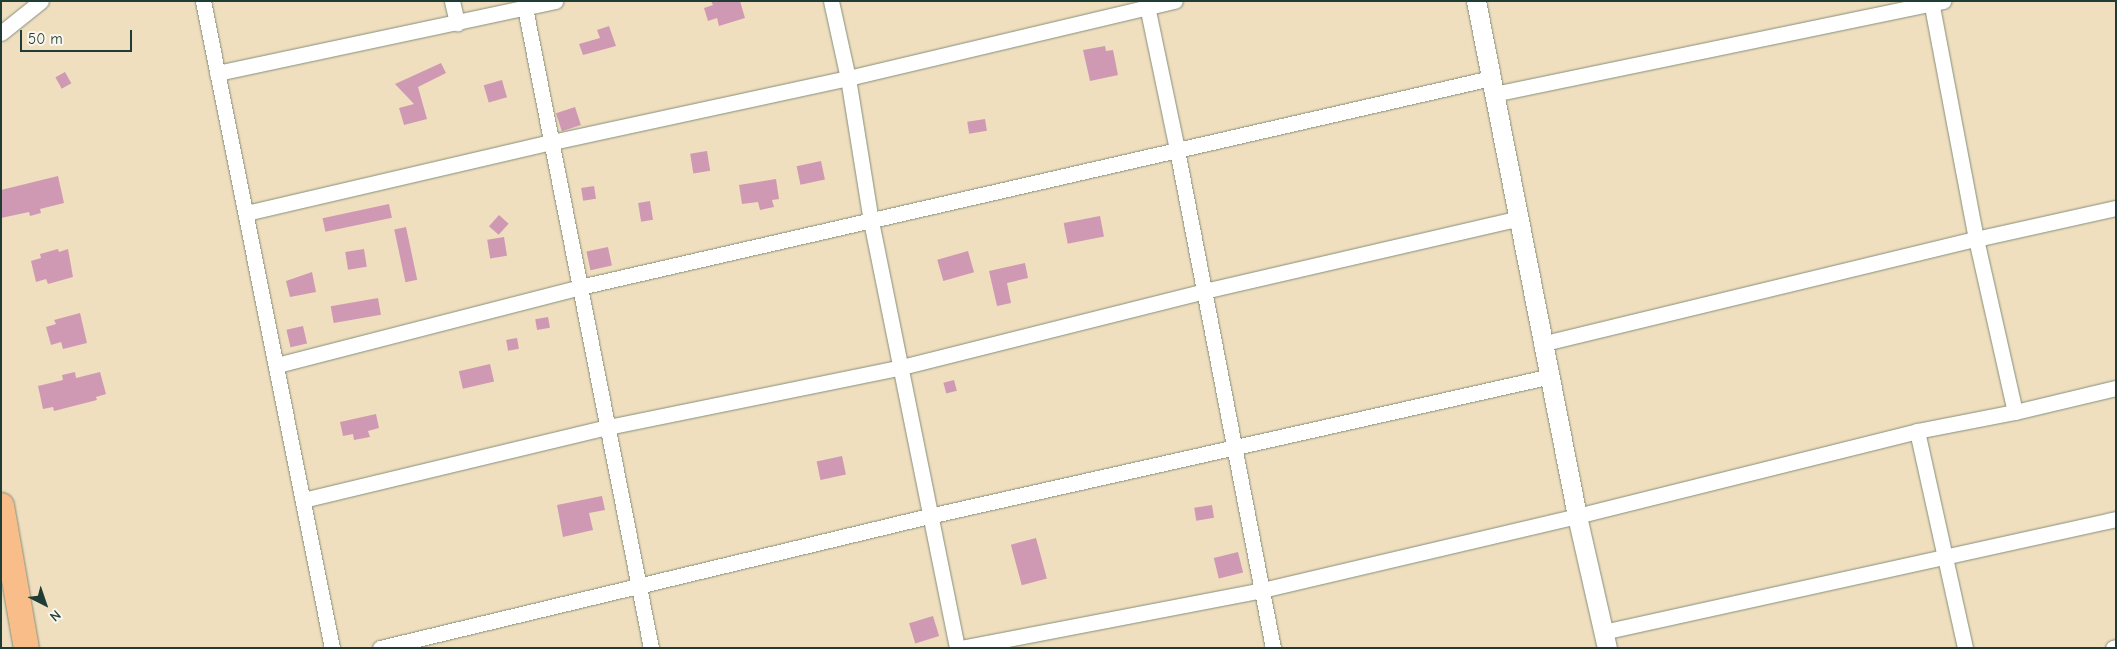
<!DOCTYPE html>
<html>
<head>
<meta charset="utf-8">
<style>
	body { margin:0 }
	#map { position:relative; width:2117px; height:649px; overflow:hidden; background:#efdfbf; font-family:"Comic Neue",sans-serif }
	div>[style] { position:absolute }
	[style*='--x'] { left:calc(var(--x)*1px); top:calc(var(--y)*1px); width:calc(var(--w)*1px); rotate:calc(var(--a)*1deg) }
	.building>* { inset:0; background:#cf99b4; transform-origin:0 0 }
	.roads { filter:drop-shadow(0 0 1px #878e7a) drop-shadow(0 0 1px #878e7a) }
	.minor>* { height:15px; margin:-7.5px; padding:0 7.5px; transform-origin:7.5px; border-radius:7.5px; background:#fff }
	.tertiary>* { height:19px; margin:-9.5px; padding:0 9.5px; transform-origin:9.5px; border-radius:9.5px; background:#fff }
	.primary>* { height:25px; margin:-12.5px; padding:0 12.5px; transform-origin:12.5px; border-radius:12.5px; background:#f8bd89 }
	span { translate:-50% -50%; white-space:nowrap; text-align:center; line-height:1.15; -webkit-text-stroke:4px #fbf7ec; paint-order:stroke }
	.frame { position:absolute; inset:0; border:2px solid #1f3d34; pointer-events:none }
	.north { position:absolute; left:20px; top:579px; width:50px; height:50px; -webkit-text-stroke:4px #fbf7ec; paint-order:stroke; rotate:139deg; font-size:14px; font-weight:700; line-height:20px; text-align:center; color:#1f3d34 }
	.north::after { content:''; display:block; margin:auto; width:18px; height:22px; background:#1f3d34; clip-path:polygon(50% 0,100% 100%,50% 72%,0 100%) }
	.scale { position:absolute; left:20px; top:30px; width:112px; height:22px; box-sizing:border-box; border:2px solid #1f3d34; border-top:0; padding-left:6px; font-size:15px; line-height:18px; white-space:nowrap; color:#1f3d34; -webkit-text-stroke:4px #fbf7ec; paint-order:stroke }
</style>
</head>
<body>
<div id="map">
	<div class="building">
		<div style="clip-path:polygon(711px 1px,740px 1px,745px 18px,719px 26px,717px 18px,708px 21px,704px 8px,713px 5px)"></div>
		<div style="clip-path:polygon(609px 26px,616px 46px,583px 55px,579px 44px,600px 38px,597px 30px)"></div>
		<div style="clip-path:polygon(1105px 46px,1106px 51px,1113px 50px,1118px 75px,1090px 81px,1083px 50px)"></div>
		<div style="clip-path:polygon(441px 63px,446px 73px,418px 87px,427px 119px,404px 125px,399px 108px,414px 104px,395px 84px)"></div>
		<div style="left:65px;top:72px;width:13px;height:11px;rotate:61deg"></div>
		<div style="left:502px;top:80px;width:18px;height:19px;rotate:74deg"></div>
		<div style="left:575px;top:107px;width:19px;height:20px;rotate:72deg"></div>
		<div style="left:985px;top:119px;width:12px;height:18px;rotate:81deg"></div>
		<div style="left:707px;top:151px;width:20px;height:17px;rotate:81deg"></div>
		<div style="left:821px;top:161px;width:19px;height:25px;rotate:78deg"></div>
		<div style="clip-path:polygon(58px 176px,64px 203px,40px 209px,41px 213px,30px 216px,29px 212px,1px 218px,1px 190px)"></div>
		<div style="clip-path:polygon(776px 179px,779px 199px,772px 200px,774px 207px,760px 210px,758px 202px,742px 204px,739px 185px)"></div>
		<div style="left:594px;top:186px;width:13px;height:13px;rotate:81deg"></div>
		<div style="left:650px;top:201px;width:19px;height:12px;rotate:81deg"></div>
		<div style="left:389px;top:204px;width:14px;height:68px;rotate:78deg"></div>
		<div style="left:499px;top:215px;width:13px;height:15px;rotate:42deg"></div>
		<div style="left:1100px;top:216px;width:21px;height:37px;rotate:79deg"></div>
		<div style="left:406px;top:227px;width:54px;height:12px;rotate:78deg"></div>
		<div style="left:504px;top:237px;width:19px;height:17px;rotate:81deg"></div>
		<div style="left:608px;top:247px;width:19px;height:22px;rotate:78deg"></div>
		<div style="clip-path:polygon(58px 249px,59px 252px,68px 249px,73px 277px,48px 284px,46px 279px,36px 282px,31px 261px,41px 258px,40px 254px)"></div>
		<div style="left:364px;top:249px;width:18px;height:19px;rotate:81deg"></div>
		<div style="left:968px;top:251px;width:22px;height:32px;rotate:74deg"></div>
		<div style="clip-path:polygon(1025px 263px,1028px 278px,1007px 283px,1011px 303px,997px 306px,989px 271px)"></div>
		<div style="clip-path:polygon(312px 272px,316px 292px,290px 297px,286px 281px)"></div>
		<div style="left:378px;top:298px;width:17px;height:48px;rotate:80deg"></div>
		<div style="clip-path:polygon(80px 313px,87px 343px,63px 349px,61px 342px,51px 345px,46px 327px,56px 324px,54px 320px)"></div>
		<div style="left:548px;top:317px;width:11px;height:13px;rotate:80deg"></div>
		<div style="left:303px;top:326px;width:18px;height:17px;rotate:77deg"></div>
		<div style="left:517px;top:338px;width:11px;height:11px;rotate:80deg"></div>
		<div style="left:490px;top:364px;width:18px;height:32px;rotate:77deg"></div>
		<div style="clip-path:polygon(75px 372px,76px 378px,100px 372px,106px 394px,96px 397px,97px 400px,54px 411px,53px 407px,43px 409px,38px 386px,63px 380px,62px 375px)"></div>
		<div style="left:954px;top:380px;width:11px;height:11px;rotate:75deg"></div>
		<div style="clip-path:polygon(376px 414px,379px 428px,368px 431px,370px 437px,354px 440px,353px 434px,343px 436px,340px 422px)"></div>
		<div style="left:842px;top:456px;width:19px;height:26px;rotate:78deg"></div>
		<div style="clip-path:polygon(602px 496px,605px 510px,589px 513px,593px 530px,563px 537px,557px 505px)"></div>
		<div style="left:1212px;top:505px;width:13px;height:18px;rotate:81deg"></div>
		<div style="left:1036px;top:538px;width:42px;height:26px;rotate:75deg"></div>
		<div style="left:1238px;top:552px;width:21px;height:25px;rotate:76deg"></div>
		<div style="left:933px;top:616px;width:21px;height:25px;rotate:73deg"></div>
	</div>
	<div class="roads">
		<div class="minor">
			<div style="--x:203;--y:1;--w:660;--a:78.72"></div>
			<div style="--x:452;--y:1;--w:23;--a:77"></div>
			<div style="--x:831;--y:1;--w:79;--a:77.6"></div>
			<div style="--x:848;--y:78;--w:145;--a:80.9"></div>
			<div style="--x:871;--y:221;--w:436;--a:78.6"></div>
			<div style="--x:1146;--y:1;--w:152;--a:78.2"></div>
			<div style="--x:1177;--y:150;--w:507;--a:79.09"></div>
			<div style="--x:1931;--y:1;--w:242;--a:79.3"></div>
			<div style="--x:1976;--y:239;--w:177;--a:77.3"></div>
			<div style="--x:525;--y:8;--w:652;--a:78.86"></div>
			<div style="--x:1;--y:33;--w:51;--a:-38.7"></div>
			<div style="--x:217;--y:73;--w:346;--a:-12"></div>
			<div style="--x:1494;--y:94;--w:459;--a:-11.7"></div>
			<div style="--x:246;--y:213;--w:314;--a:-13.1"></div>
			<div style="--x:552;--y:142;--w:303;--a:-12.2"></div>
			<div style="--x:848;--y:78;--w:336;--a:-13.3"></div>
			<div style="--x:1545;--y:343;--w:443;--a:-13.6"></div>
			<div style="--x:1976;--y:239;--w:143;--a:-12.5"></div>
			<div style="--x:277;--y:365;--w:313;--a:-14.4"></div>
			<div style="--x:580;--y:287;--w:935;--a:-12.92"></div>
			<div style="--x:1917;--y:431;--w:222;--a:77.5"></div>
			<div style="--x:303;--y:500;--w:314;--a:-13.5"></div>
			<div style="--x:608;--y:427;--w:300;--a:-11.5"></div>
			<div style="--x:902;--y:367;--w:311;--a:-14.1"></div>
			<div style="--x:1204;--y:291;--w:323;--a:-13"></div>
			<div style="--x:1603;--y:632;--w:525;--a:-12.42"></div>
			<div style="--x:380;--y:648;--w:565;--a:-13.52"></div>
			<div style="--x:929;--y:516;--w:638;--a:-12.68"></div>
			<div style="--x:961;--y:648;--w:307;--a:-10.9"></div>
			<div style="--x:1262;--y:590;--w:324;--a:-13.2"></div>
			<div style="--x:1577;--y:516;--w:350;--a:-14"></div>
			<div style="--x:1917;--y:431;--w:100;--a:-11"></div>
			<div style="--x:2015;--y:412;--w:104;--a:-13.4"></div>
			<div style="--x:2113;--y:648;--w:3;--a:-18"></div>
		</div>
		<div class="tertiary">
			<div style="--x:1476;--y:1;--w:525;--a:78.9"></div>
			<div style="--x:1577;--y:516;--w:135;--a:77.2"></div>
		</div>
		<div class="primary">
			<div style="--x:1;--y:505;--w:145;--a:80.1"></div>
		</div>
	</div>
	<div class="frame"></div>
	<div class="north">N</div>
	<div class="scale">50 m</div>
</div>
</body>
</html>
